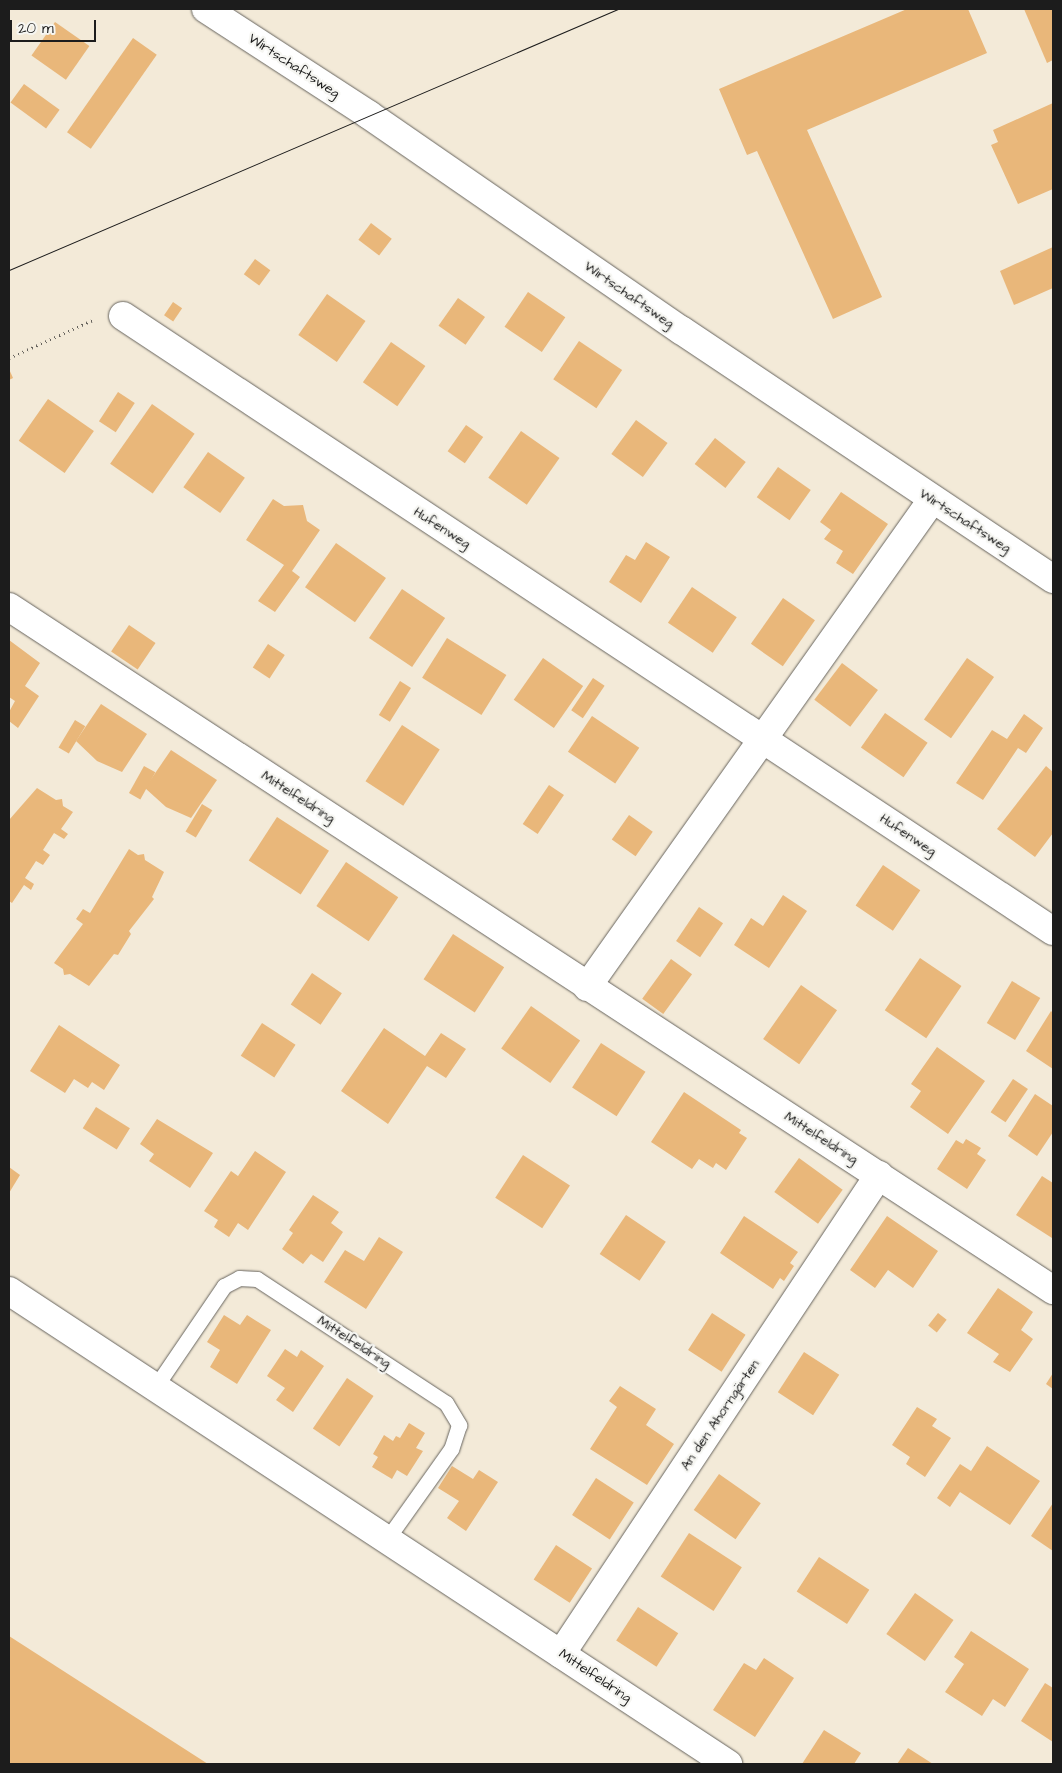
<!DOCTYPE html>
<html>
<head>
<meta charset="utf-8">
<style>
	body { margin:0 }
	#map { position:relative; width:1062px; height:1773px; overflow:hidden; background:#f3ead8; font-family:"Architects Daughter",sans-serif }
	div>[style] { position:absolute }
	[style*='--x'] { left:calc(var(--x)*1px); top:calc(var(--y)*1px); width:calc(var(--w)*1px); rotate:calc(var(--a)*1deg) }
	.building>* { inset:0; background:#e9b77a; transform-origin:0 0 }
	.path>* { height:3px; margin-top:-1.5px; transform-origin:0; background:repeating-linear-gradient(90deg,#67645e 0 1px,transparent 0 5px) }
	.roads { filter:drop-shadow(0 0 1px #67645e) drop-shadow(0 0 1px #67645e) }
	.service>* { height:15px; margin:-7.5px; padding:0 7.5px; transform-origin:7.5px; border-radius:7.5px; background:#fff }
	.minor>* { height:28px; margin:-14px; padding:0 14px; transform-origin:14px; border-radius:14px; background:#fff }
	.tram>* { height:1px; margin:-0.5px; padding:0 0.5px; transform-origin:0.5px; border-radius:0.5px; background:#1c1c1c }
	span { translate:-50% -50%; white-space:nowrap; text-align:center; line-height:1.15; -webkit-text-stroke:4.5px #f6f6f2; paint-order:stroke }
	.street-label { font-size:14px; color:#1c1c1c }
	.frame { position:absolute; inset:0; border:10px solid #1c1c1c; pointer-events:none }
	.scale { position:absolute; left:10px; top:20px; width:86px; height:22px; box-sizing:border-box; border:2px solid #1c1c1c; border-top:0; padding-left:6px; font-size:15px; line-height:18px; white-space:nowrap; color:#1c1c1c; -webkit-text-stroke:4px #f6f6f2; paint-order:stroke }
</style>
</head>
<body>
<div id="map">
	<div class="building">
		<div style="clip-path:polygon(907px 9px,968px 9px,987px 53px,807px 130px,882px 297px,833px 319px,757px 151px,747px 155px,719px 89px)"></div>
		<div style="clip-path:polygon(1024px 9px,1053px 9px,1053px 60px,1047px 63px)"></div>
		<div style="left:55px;top:22px;width:42px;height:41px;rotate:35deg"></div>
		<div style="left:133px;top:38px;width:29px;height:115px;rotate:35deg"></div>
		<div style="left:24px;top:84px;width:44px;height:23px;rotate:36deg"></div>
		<div style="clip-path:polygon(1053px 103px,1053px 189px,1018px 204px,991px 145px,998px 142px,993px 130px)"></div>
		<div style="left:371px;top:223px;width:26px;height:21px;rotate:37deg"></div>
		<div style="clip-path:polygon(1053px 247px,1053px 288px,1014px 305px,1000px 271px)"></div>
		<div style="left:255px;top:259px;width:19px;height:19px;rotate:36deg"></div>
		<div style="left:528px;top:292px;width:45px;height:42px;rotate:34deg"></div>
		<div style="left:327px;top:294px;width:47px;height:50px;rotate:35deg"></div>
		<div style="left:458px;top:298px;width:33px;height:34px;rotate:35deg"></div>
		<div style="left:173px;top:302px;width:11px;height:16px;rotate:34deg"></div>
		<div style="left:579px;top:341px;width:52px;height:46px;rotate:34deg"></div>
		<div style="left:391px;top:342px;width:42px;height:49px;rotate:35deg"></div>
		<div style="clip-path:polygon(9px 369px,13px 378px,9px 380px)"></div>
		<div style="left:118px;top:392px;width:20px;height:35px;rotate:33deg"></div>
		<div style="left:48px;top:399px;width:56px;height:51px;rotate:35deg"></div>
		<div style="left:152px;top:404px;width:52px;height:73px;rotate:35deg"></div>
		<div style="left:636px;top:420px;width:39px;height:42px;rotate:36deg"></div>
		<div style="left:466px;top:425px;width:21px;height:32px;rotate:35deg"></div>
		<div style="left:521px;top:431px;width:47px;height:57px;rotate:35deg"></div>
		<div style="left:715px;top:438px;width:39px;height:33px;rotate:38deg"></div>
		<div style="left:208px;top:452px;width:45px;height:43px;rotate:35deg"></div>
		<div style="left:778px;top:467px;width:40px;height:37px;rotate:35deg"></div>
		<div style="clip-path:polygon(841px 492px,888px 524px,853px 574px,836px 563px,843px 551px,824px 539px,831px 530px,820px 522px)"></div>
		<div style="clip-path:polygon(273px 499px,284px 506px,303px 505px,307px 521px,320px 530px,292px 571px,300px 577px,275px 612px,258px 601px,284px 565px,246px 540px)"></div>
		<div style="clip-path:polygon(646px 542px,670px 557px,641px 603px,609px 582px,626px 555px,635px 560px)"></div>
		<div style="left:336px;top:543px;width:61px;height:54px;rotate:35deg"></div>
		<div style="left:692px;top:587px;width:54px;height:43px;rotate:34deg"></div>
		<div style="left:402px;top:589px;width:52px;height:59px;rotate:34deg"></div>
		<div style="left:783px;top:598px;width:39px;height:56px;rotate:35deg"></div>
		<div style="left:129px;top:625px;width:32px;height:32px;rotate:34deg"></div>
		<div style="left:447px;top:638px;width:70px;height:47px;rotate:32deg"></div>
		<div style="clip-path:polygon(9px 640px,40px 663px,25px 686px,39px 696px,18px 728px,9px 721px,9px 712px,15px 701px,9px 697px)"></div>
		<div style="left:268px;top:644px;width:20px;height:28px;rotate:33deg"></div>
		<div style="left:543px;top:658px;width:49px;height:51px;rotate:35deg"></div>
		<div style="left:967px;top:658px;width:33px;height:75px;rotate:35deg"></div>
		<div style="left:842px;top:663px;width:45px;height:46px;rotate:37deg"></div>
		<div style="left:593px;top:678px;width:14px;height:39px;rotate:34deg"></div>
		<div style="left:400px;top:681px;width:13px;height:40px;rotate:32deg"></div>
		<div style="clip-path:polygon(101px 704px,147px 734px,122px 772px,97px 761px,76px 741px)"></div>
		<div style="left:885px;top:713px;width:52px;height:42px;rotate:35deg"></div>
		<div style="clip-path:polygon(1024px 714px,1043px 728px,1026px 753px,1018px 748px,983px 800px,956px 783px,992px 730px,1007px 739px)"></div>
		<div style="left:592px;top:716px;width:57px;height:43px;rotate:34deg"></div>
		<div style="left:75px;top:720px;width:12px;height:32px;rotate:31deg"></div>
		<div style="left:402px;top:725px;width:45px;height:67px;rotate:33deg"></div>
		<div style="clip-path:polygon(171px 750px,217px 780px,191px 818px,166px 807px,145px 788px)"></div>
		<div style="left:144px;top:766px;width:13px;height:31px;rotate:29deg"></div>
		<div style="clip-path:polygon(1046px 766px,1053px 772px,1053px 833px,1035px 857px,997px 829px)"></div>
		<div style="left:549px;top:785px;width:18px;height:47px;rotate:34deg"></div>
		<div style="clip-path:polygon(37px 788px,56px 800px,62px 799px,63px 806px,73px 812px,61px 829px,68px 834px,64px 839px,54px 833px,43px 850px,50px 855px,43px 865px,36px 861px,25px 878px,34px 884px,31px 890px,24px 885px,12px 903px,9px 901px,9px 820px)"></div>
		<div style="left:202px;top:804px;width:12px;height:32px;rotate:31deg"></div>
		<div style="left:629px;top:815px;width:29px;height:30px;rotate:35deg"></div>
		<div style="left:277px;top:817px;width:62px;height:52px;rotate:33deg"></div>
		<div style="clip-path:polygon(129px 849px,138px 855px,144px 854px,145px 860px,164px 872px,152px 897px,154px 899px,129px 931px,131px 934px,118px 955px,114px 954px,89px 986px,70px 974px,64px 975px,63px 969px,54px 963px,83px 924px,76px 919px,83px 909px,90px 913px)"></div>
		<div style="left:346px;top:862px;width:63px;height:53px;rotate:34deg"></div>
		<div style="left:883px;top:865px;width:45px;height:49px;rotate:34deg"></div>
		<div style="clip-path:polygon(783px 895px,807px 911px,769px 968px,734px 945px,751px 918px,763px 926px)"></div>
		<div style="left:699px;top:907px;width:29px;height:41px;rotate:34deg"></div>
		<div style="left:453px;top:934px;width:61px;height:54px;rotate:33deg"></div>
		<div style="left:920px;top:958px;width:50px;height:63px;rotate:34deg"></div>
		<div style="left:671px;top:959px;width:26px;height:49px;rotate:36deg"></div>
		<div style="left:312px;top:973px;width:36px;height:38px;rotate:34deg"></div>
		<div style="left:1012px;top:981px;width:33px;height:49px;rotate:31deg"></div>
		<div style="left:801px;top:985px;width:44px;height:66px;rotate:35deg"></div>
		<div style="left:531px;top:1006px;width:60px;height:52px;rotate:35deg"></div>
		<div style="clip-path:polygon(1051px 1011px,1053px 1013px,1053px 1069px,1026px 1051px)"></div>
		<div style="left:262px;top:1023px;width:40px;height:39px;rotate:33deg"></div>
		<div style="clip-path:polygon(59px 1025px,120px 1065px,104px 1090px,92px 1082px,88px 1088px,74px 1079px,65px 1093px,30px 1071px)"></div>
		<div style="clip-path:polygon(384px 1028px,425px 1056px,441px 1033px,466px 1049px,446px 1078px,427px 1066px,388px 1124px,341px 1091px)"></div>
		<div style="left:601px;top:1043px;width:53px;height:53px;rotate:33deg"></div>
		<div style="clip-path:polygon(937px 1047px,985px 1081px,948px 1134px,910px 1107px,921px 1091px,911px 1084px)"></div>
		<div style="left:1013px;top:1079px;width:18px;height:40px;rotate:34deg"></div>
		<div style="clip-path:polygon(684px 1092px,741px 1130px,739px 1133px,747px 1138px,726px 1170px,716px 1163px,713px 1168px,699px 1159px,692px 1169px,651px 1142px)"></div>
		<div style="clip-path:polygon(1035px 1094px,1053px 1106px,1053px 1132px,1037px 1156px,1008px 1136px)"></div>
		<div style="left:96px;top:1107px;width:40px;height:25px;rotate:32deg"></div>
		<div style="clip-path:polygon(157px 1119px,213px 1153px,190px 1188px,149px 1161px,154px 1154px,140px 1144px)"></div>
		<div style="clip-path:polygon(966px 1139px,981px 1148px,977px 1154px,986px 1160px,967px 1189px,937px 1169px,956px 1140px,963px 1144px)"></div>
		<div style="clip-path:polygon(255px 1151px,286px 1172px,248px 1230px,238px 1223px,229px 1237px,214px 1227px,218px 1220px,204px 1211px,231px 1171px,238px 1176px)"></div>
		<div style="left:523px;top:1155px;width:56px;height:51px;rotate:33deg"></div>
		<div style="left:799px;top:1158px;width:54px;height:42px;rotate:36deg"></div>
		<div style="clip-path:polygon(9px 1167px,20px 1175px,9px 1193px)"></div>
		<div style="clip-path:polygon(1042px 1176px,1053px 1183px,1052px 1238px,1016px 1215px)"></div>
		<div style="clip-path:polygon(313px 1195px,339px 1212px,331px 1223px,343px 1232px,323px 1262px,311px 1254px,303px 1264px,282px 1249px,293px 1233px,289px 1230px)"></div>
		<div style="left:626px;top:1215px;width:48px;height:47px;rotate:34deg"></div>
		<div style="clip-path:polygon(744px 1216px,798px 1252px,790px 1263px,794px 1266px,784px 1281px,780px 1278px,773px 1289px,720px 1253px)"></div>
		<div style="clip-path:polygon(887px 1216px,938px 1251px,913px 1288px,888px 1270px,875px 1288px,850px 1270px)"></div>
		<div style="clip-path:polygon(379px 1237px,403px 1252px,366px 1309px,324px 1282px,345px 1250px,364px 1261px)"></div>
		<div style="clip-path:polygon(998px 1288px,1033px 1312px,1021px 1330px,1033px 1339px,1010px 1372px,993px 1362px,999px 1354px,967px 1333px)"></div>
		<div style="left:712px;top:1313px;width:40px;height:44px;rotate:33deg"></div>
		<div style="left:938px;top:1313px;width:11px;height:16px;rotate:38deg"></div>
		<div style="clip-path:polygon(224px 1315px,240px 1325px,247px 1315px,271px 1330px,237px 1384px,210px 1367px,220px 1350px,207px 1342px)"></div>
		<div style="clip-path:polygon(285px 1349px,297px 1357px,301px 1350px,324px 1366px,293px 1412px,276px 1400px,285px 1388px,267px 1376px)"></div>
		<div style="left:804px;top:1352px;width:42px;height:48px;rotate:33deg"></div>
		<div style="clip-path:polygon(1053px 1373px,1053px 1389px,1046px 1384px)"></div>
		<div style="left:347px;top:1378px;width:32px;height:61px;rotate:34deg"></div>
		<div style="clip-path:polygon(620px 1386px,656px 1409px,646px 1425px,674px 1444px,647px 1485px,590px 1449px,617px 1407px,609px 1401px)"></div>
		<div style="clip-path:polygon(917px 1407px,937px 1419px,932px 1426px,951px 1438px,925px 1477px,906px 1464px,910px 1457px,892px 1445px)"></div>
		<div style="clip-path:polygon(409px 1423px,425px 1433px,416px 1448px,423px 1451px,407px 1476px,397px 1470px,392px 1479px,372px 1467px,378px 1457px,373px 1454px,384px 1435px,393px 1441px,396px 1436px,400px 1438px)"></div>
		<div style="clip-path:polygon(987px 1446px,1040px 1481px,1010px 1525px,960px 1492px,950px 1507px,937px 1498px,960px 1464px,971px 1471px)"></div>
		<div style="clip-path:polygon(452px 1466px,473px 1479px,479px 1470px,498px 1482px,466px 1531px,447px 1518px,459px 1501px,438px 1488px)"></div>
		<div style="left:719px;top:1474px;width:51px;height:44px;rotate:35deg"></div>
		<div style="left:596px;top:1478px;width:45px;height:44px;rotate:33deg"></div>
		<div style="clip-path:polygon(1053px 1503px,1053px 1551px,1031px 1536px)"></div>
		<div style="left:689px;top:1533px;width:63px;height:52px;rotate:33deg"></div>
		<div style="left:556px;top:1545px;width:43px;height:41px;rotate:33deg"></div>
		<div style="left:819px;top:1557px;width:60px;height:41px;rotate:33deg"></div>
		<div style="left:915px;top:1593px;width:47px;height:50px;rotate:35deg"></div>
		<div style="left:638px;top:1607px;width:48px;height:40px;rotate:33deg"></div>
		<div style="clip-path:polygon(971px 1631px,1029px 1669px,1005px 1707px,993px 1699px,982px 1716px,945px 1692px,964px 1664px,954px 1657px)"></div>
		<div style="clip-path:polygon(9px 1636px,208px 1764px,9px 1764px)"></div>
		<div style="clip-path:polygon(764px 1658px,794px 1678px,755px 1737px,713px 1710px,744px 1663px,756px 1670px)"></div>
		<div style="clip-path:polygon(1045px 1683px,1053px 1688px,1053px 1742px,1021px 1721px)"></div>
		<div style="clip-path:polygon(824px 1730px,861px 1753px,854px 1764px,802px 1764px)"></div>
		<div style="clip-path:polygon(908px 1748px,933px 1764px,897px 1764px)"></div>
	</div>
	<div class="path">
		<div style="--x:9;--y:358;--w:94;--a:-24.4"></div>
	</div>
	<div class="roads">
		<div class="service">
			<div style="--x:156;--y:1386;--w:121;--a:-55.8"></div>
			<div style="--x:224;--y:1286;--w:17;--a:-28"></div>
			<div style="--x:239;--y:1278;--w:18;--a:3"></div>
			<div style="--x:257;--y:1279;--w:226;--a:33.3"></div>
			<div style="--x:446;--y:1403;--w:26;--a:59"></div>
			<div style="--x:459;--y:1425;--w:25;--a:108"></div>
			<div style="--x:451;--y:1449;--w:110;--a:125.4"></div>
		</div>
		<div class="minor">
			<div style="--x:206;--y:9;--w:194;--a:33"></div>
			<div style="--x:369;--y:115;--w:379;--a:34.6"></div>
			<div style="--x:681;--y:330;--w:448;--a:33.8"></div>
			<div style="--x:123;--y:316;--w:1115;--a:33.48"></div>
			<div style="--x:9;--y:607;--w:1248;--a:33.19"></div>
			<div style="--x:587;--y:987;--w:597;--a:-54.69"></div>
			<div style="--x:9;--y:1291;--w:861;--a:33.34"></div>
			<div style="--x:561;--y:1654;--w:575;--a:-56.42"></div>
		</div>
	</div>
	<div class="tram">
		<div style="--x:9;--y:270;--w:663;--a:-23.2"></div>
	</div>
	<div class="street-label">
		<span style="left:294px;top:66px;rotate:33deg">Wirtschaftsweg</span>
		<span style="left:629px;top:295px;rotate:35deg">Wirtschaftsweg</span>
		<span style="left:965px;top:521px;rotate:33deg">Wirtschaftsweg</span>
		<span style="left:442px;top:528px;rotate:33deg">Hufenweg</span>
		<span style="left:298px;top:797px;rotate:33deg">Mittelfeldring</span>
		<span style="left:908px;top:835px;rotate:34deg">Hufenweg</span>
		<span style="left:821px;top:1138px;rotate:33deg">Mittelfeldring</span>
		<span style="left:354px;top:1342px;rotate:33deg">Mittelfeldring</span>
		<span style="left:720px;top:1415px;rotate:-56deg">An den Ahorngärten</span>
		<span style="left:595px;top:1676px;rotate:34deg">Mittelfeldring</span>
	</div>
	<div class="frame"></div>
	<div class="scale">20 m</div>
</div>
</body>
</html>
